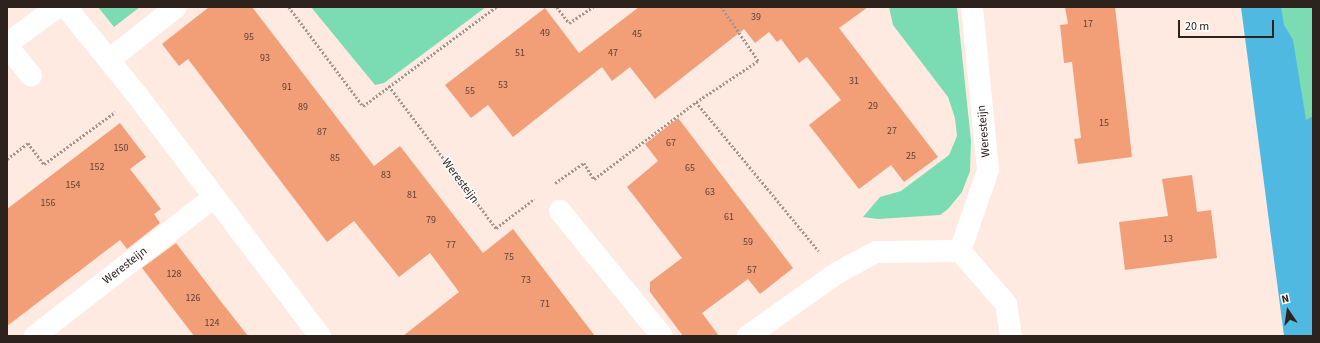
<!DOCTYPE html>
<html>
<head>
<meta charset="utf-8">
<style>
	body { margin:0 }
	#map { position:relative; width:1320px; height:343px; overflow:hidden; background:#feeae1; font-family:"Source Sans 3",sans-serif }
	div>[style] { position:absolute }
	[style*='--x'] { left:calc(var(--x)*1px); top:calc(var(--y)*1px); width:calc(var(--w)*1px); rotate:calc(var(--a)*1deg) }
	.green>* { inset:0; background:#7bdbb2 }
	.water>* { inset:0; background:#4fb9e2 }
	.building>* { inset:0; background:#f29f78 }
	.path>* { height:2.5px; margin-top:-1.25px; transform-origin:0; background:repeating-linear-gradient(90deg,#a6958e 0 2px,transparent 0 4px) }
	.minor>* { height:22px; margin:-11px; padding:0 11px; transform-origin:11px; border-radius:11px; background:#fff }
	span { translate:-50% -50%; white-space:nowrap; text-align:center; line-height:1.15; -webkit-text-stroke:3px #fff; paint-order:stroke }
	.number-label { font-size:10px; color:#5f4134 }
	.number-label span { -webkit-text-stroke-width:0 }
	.street-label { font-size:12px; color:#2e221d }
	.frame { position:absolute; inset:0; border:8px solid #2e221d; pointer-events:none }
	.north { position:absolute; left:1268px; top:291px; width:40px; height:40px; -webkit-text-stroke:3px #fff; paint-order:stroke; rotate:347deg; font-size:11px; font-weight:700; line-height:16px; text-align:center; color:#2e221d }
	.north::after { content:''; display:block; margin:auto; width:14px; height:18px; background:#2e221d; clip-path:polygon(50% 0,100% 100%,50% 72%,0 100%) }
	.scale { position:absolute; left:1178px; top:20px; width:96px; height:18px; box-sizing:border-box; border:2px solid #2e221d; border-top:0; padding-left:5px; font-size:12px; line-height:14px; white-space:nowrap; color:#2e221d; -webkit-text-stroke:3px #fff; paint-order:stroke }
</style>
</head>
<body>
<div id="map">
	<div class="green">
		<div style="clip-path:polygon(98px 7px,140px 7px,114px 27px)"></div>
		<div style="clip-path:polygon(311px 7px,486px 7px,384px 83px,375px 85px)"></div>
		<div style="clip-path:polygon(889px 7px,957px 7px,971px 141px,970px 171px,962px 192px,948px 209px,940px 215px,878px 219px,863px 217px,880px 197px,901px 191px,949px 155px,957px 136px,955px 118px,948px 97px,893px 25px)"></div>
		<div style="clip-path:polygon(1263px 7px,1313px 7px,1313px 336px)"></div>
	</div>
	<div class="water">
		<div style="clip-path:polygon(1241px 7px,1281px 7px,1284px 25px,1293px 40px,1306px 120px,1313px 116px,1313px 336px,1284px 336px)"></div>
	</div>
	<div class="building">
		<div style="clip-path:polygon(209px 7px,252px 7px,374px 166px,400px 146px,483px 253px,513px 229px,595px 336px,403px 336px,459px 292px,430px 253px,399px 277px,354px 221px,327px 242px,188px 59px,179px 66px,162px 44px)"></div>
		<div style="clip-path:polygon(639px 7px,868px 7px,839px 28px,938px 157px,904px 182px,891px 165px,859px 189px,809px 125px,841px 100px,807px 57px,799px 63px,781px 39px,777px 42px,769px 32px,755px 43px,744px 29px,655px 99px,630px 67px,612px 81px,602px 67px,513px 137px,488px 105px,471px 118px,445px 85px,545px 8px,579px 53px)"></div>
		<div style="clip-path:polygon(1065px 7px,1115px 7px,1132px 157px,1078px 164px,1074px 139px,1081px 138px,1072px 62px,1064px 63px,1060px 25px,1068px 24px)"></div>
		<div style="clip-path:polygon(678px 118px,793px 268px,760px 294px,748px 279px,702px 313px,719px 336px,683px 336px,650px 292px,650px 282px,682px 258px,627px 187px,658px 161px,645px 144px)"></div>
		<div style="clip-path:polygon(120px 123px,146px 157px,130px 169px,161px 209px,154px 214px,160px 223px,127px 249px,120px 240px,7px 326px,7px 209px)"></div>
		<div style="clip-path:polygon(1192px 175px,1197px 212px,1211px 210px,1217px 258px,1125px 270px,1119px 222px,1168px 216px,1162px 179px)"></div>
		<div style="clip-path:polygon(176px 243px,219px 299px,248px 336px,194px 336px,142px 268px)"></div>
	</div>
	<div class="path">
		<div style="--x:289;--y:7;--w:124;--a:53.2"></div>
		<div style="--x:363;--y:106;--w:166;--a:-36.7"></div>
		<div style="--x:557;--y:7;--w:20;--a:53"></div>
		<div style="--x:569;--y:23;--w:29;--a:-34"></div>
		<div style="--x:389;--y:86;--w:178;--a:53"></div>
		<div style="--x:496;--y:228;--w:48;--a:-37.3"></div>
		<div style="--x:696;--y:102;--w:74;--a:-33.5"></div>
		<div style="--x:758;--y:61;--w:65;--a:-124.4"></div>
		<div style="--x:7;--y:159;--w:26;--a:-37"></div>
		<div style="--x:28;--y:143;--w:26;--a:53"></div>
		<div style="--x:44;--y:164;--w:88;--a:-36.2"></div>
		<div style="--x:555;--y:183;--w:35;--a:-35"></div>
		<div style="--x:584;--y:163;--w:19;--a:58"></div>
		<div style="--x:594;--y:179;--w:128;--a:-37"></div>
		<div style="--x:696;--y:102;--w:193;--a:50.5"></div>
	</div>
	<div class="minor">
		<div style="--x:66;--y:7;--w:113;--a:51.1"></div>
		<div style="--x:137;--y:95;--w:303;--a:52.8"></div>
		<div style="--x:7;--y:44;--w:62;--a:-36.5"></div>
		<div style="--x:7;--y:46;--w:38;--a:51"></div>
		<div style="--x:109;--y:60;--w:85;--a:-38.3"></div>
		<div style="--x:560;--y:211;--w:161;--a:50.8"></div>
		<div style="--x:960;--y:251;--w:86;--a:-70.9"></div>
		<div style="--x:988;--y:170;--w:164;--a:-95.6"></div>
		<div style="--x:35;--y:336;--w:227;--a:-37.8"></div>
		<div style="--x:748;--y:336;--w:109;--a:-35.3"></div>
		<div style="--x:837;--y:273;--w:44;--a:-28.3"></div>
		<div style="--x:876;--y:252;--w:84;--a:-0.7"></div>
		<div style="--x:960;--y:251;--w:70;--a:49"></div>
		<div style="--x:1006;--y:304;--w:32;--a:81"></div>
	</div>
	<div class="number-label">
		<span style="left:756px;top:18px">39</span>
		<span style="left:1088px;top:25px">17</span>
		<span style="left:545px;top:34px">49</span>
		<span style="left:637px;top:35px">45</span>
		<span style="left:249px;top:38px">95</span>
		<span style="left:520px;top:54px">51</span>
		<span style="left:613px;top:54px">47</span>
		<span style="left:265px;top:59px">93</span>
		<span style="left:854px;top:82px">31</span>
		<span style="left:503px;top:86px">53</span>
		<span style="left:287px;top:88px">91</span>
		<span style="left:470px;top:92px">55</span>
		<span style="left:873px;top:107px">29</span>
		<span style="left:303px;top:108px">89</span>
		<span style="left:1104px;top:124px">15</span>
		<span style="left:892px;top:132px">27</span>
		<span style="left:322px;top:133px">87</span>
		<span style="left:671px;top:144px">67</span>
		<span style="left:121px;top:149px">150</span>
		<span style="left:911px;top:157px">25</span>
		<span style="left:335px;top:159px">85</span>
		<span style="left:97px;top:168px">152</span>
		<span style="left:690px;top:169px">65</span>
		<span style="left:386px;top:176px">83</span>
		<span style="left:73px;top:186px">154</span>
		<span style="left:710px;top:193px">63</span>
		<span style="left:412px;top:196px">81</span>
		<span style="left:48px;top:204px">156</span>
		<span style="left:729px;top:218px">61</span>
		<span style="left:431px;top:221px">79</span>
		<span style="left:1168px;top:240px">13</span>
		<span style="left:748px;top:243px">59</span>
		<span style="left:451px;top:246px">77</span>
		<span style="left:509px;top:258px">75</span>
		<span style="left:752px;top:271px">57</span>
		<span style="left:174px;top:275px">128</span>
		<span style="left:526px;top:281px">73</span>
		<span style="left:193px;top:299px">126</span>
		<span style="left:545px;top:305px">71</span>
		<span style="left:212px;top:324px">124</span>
	</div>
	<div class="street-label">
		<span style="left:984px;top:131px;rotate:-95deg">Weresteijn</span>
		<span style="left:460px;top:181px;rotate:53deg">Weresteijn</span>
		<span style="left:125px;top:266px;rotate:-38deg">Weresteijn</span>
	</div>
	<div class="frame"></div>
	<div class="north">N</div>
	<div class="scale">20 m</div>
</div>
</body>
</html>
